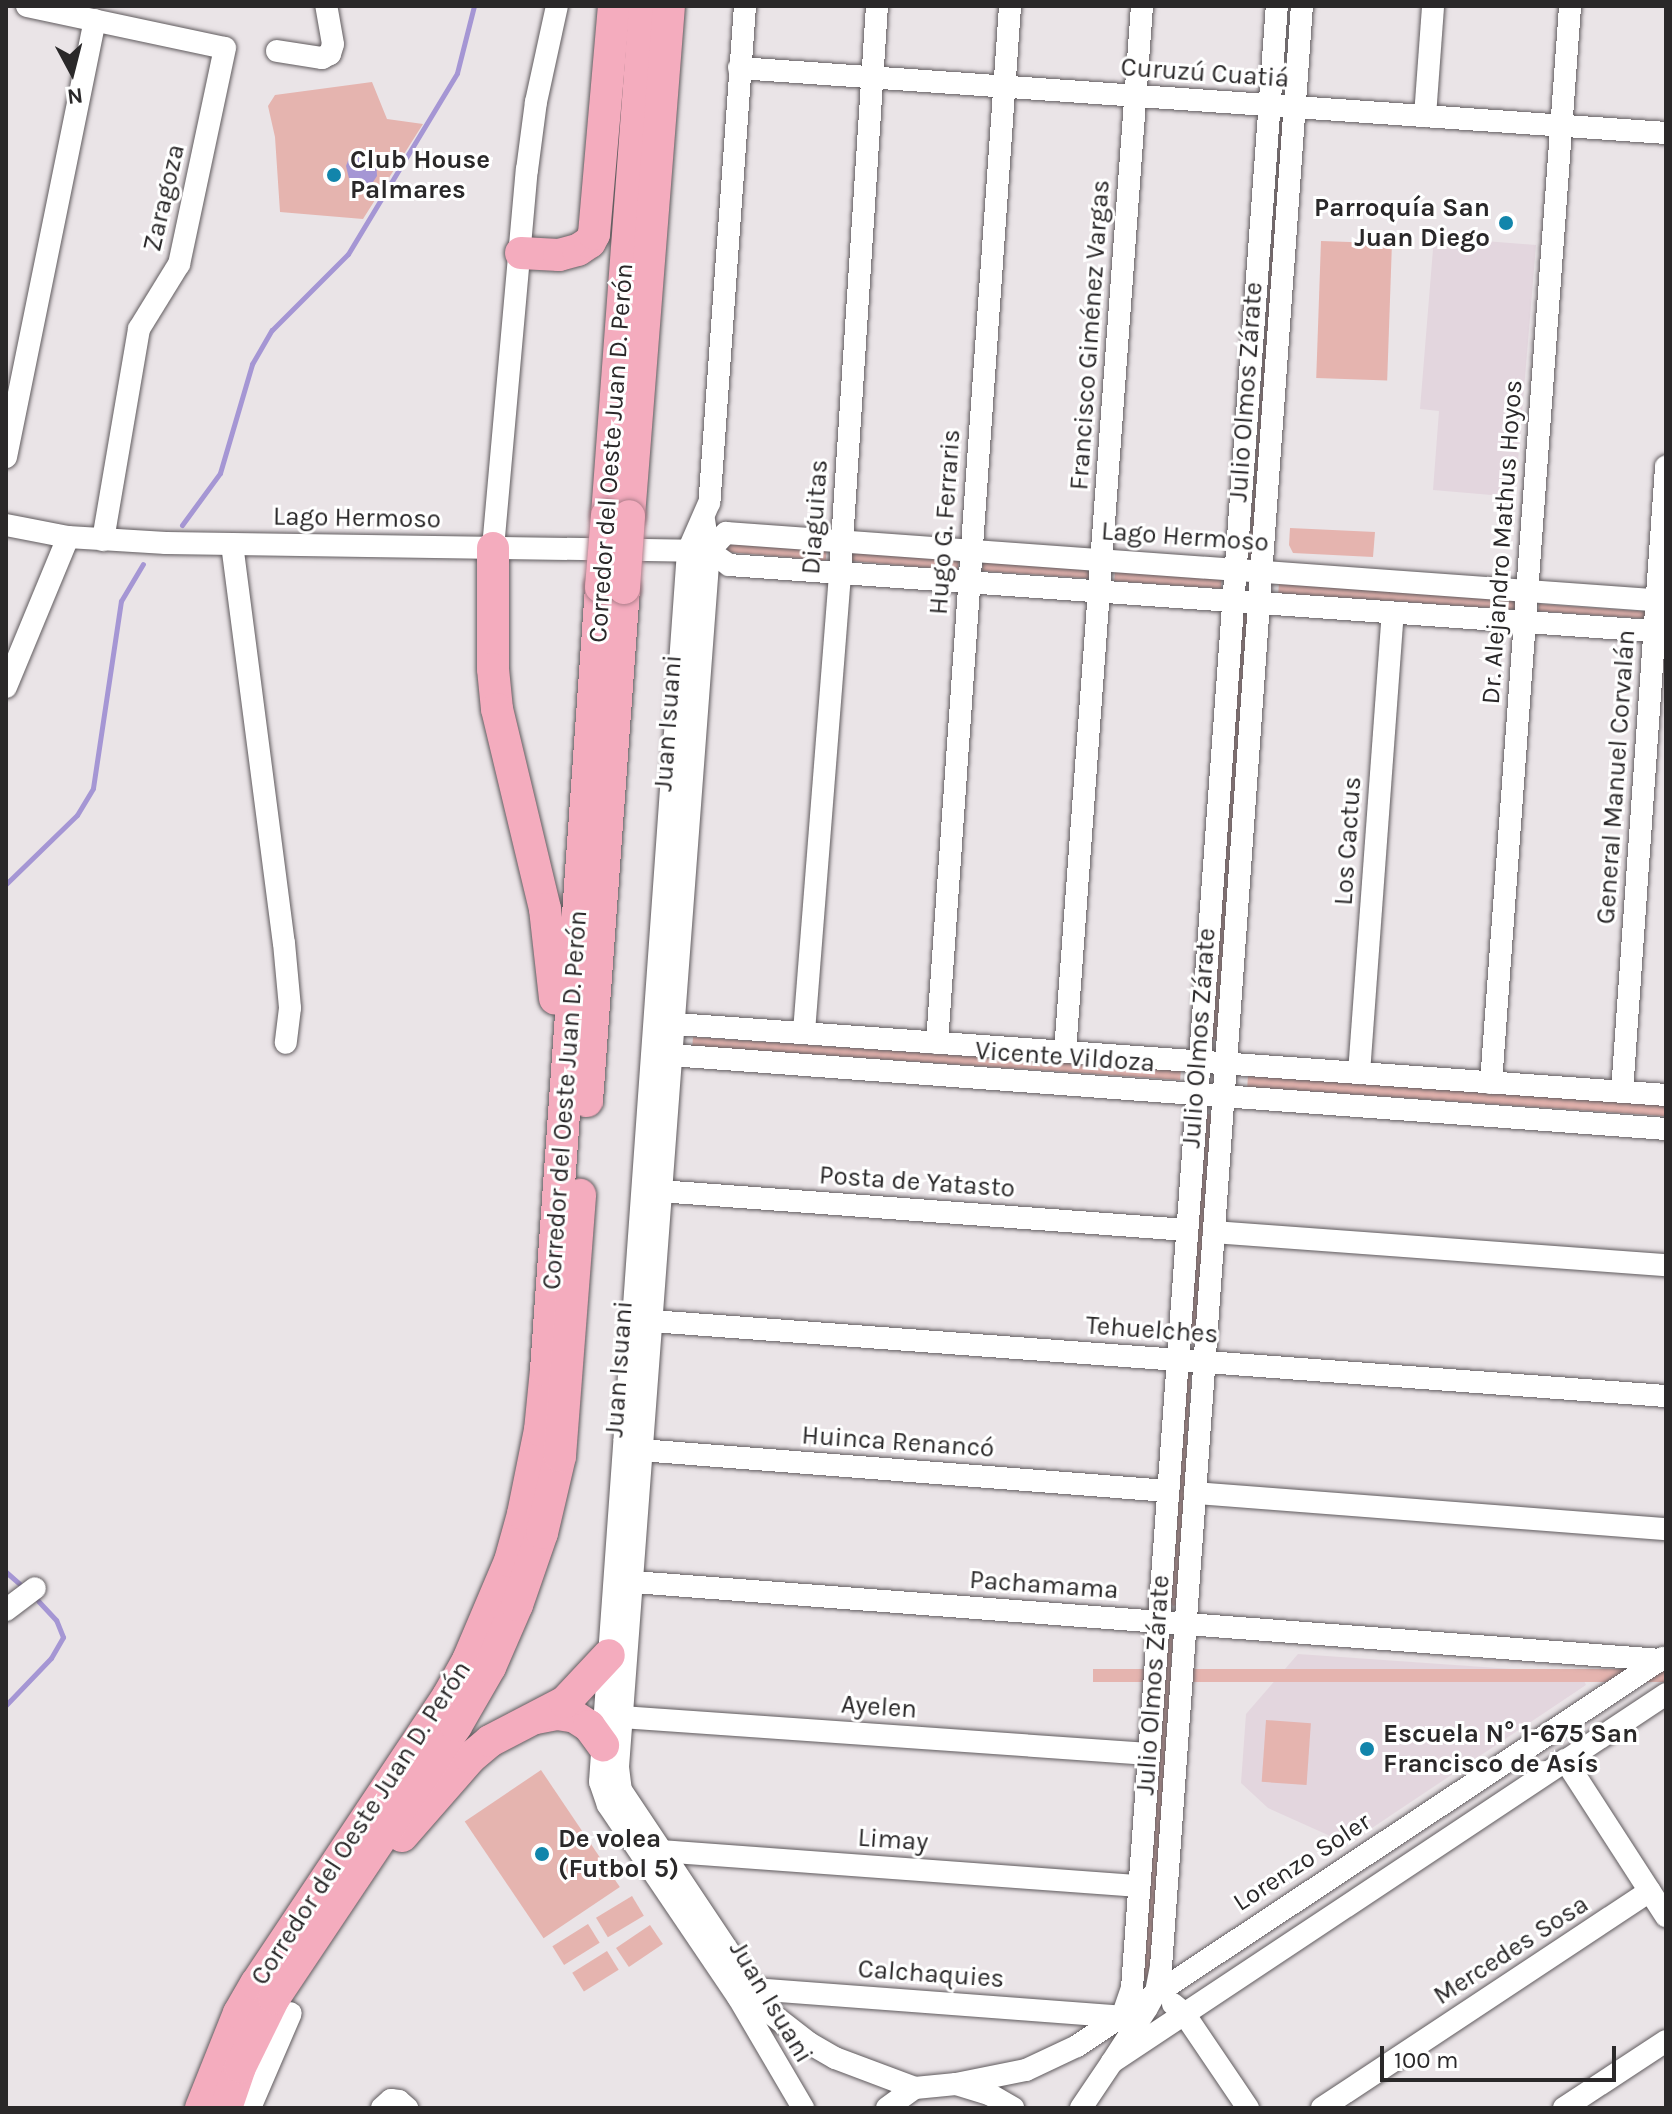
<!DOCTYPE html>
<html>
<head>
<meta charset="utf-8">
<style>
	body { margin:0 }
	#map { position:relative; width:1672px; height:2114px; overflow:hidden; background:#eae4e7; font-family:Karla,sans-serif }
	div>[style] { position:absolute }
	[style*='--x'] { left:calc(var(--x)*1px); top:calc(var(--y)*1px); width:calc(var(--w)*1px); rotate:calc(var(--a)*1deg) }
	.built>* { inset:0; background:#e3d6de }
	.green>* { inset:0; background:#e5b4af; transform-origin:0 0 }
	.water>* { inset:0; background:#a596d4 }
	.stream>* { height:5px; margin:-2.5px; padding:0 2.5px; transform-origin:2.5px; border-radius:2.5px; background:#a596d4 }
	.roads { filter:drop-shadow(0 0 2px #605b5e) drop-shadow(0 0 2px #605b5e) }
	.minor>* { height:22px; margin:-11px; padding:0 11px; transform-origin:11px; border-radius:11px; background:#fff }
	.highway>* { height:32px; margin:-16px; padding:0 16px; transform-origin:16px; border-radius:16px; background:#f4acbe }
	.bridges { filter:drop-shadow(0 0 2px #ad7e8a) drop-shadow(0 0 2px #ad7e8a) }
	.highway-bridge>* { height:32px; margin:-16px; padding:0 16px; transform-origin:16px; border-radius:16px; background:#f4acbe }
	.dots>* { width:22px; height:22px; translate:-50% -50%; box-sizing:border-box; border:4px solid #fff; border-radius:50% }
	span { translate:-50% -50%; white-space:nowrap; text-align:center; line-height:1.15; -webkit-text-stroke:6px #fff; paint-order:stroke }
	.street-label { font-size:26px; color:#2a2829 }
	.poi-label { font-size:26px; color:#2a2829; font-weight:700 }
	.left { translate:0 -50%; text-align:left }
	.right { translate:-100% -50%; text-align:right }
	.frame { position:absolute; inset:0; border:8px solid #2a2829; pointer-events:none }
	.north { position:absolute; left:32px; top:32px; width:80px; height:80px; -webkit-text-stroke:6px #fff; paint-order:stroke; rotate:173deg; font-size:22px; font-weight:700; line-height:32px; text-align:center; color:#2a2829 }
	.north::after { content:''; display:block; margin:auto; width:28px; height:36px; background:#2a2829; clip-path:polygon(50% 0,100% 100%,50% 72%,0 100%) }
	.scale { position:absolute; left:1380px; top:2046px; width:236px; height:36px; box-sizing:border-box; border:4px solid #2a2829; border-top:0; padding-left:10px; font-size:24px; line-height:28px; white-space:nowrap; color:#2a2829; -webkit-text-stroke:6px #fff; paint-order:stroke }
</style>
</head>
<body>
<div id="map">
	<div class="built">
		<div style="clip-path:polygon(1434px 237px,1536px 245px,1515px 497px,1433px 490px,1439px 411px,1420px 409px)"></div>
		<div style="clip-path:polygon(1298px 1654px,1581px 1674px,1586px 1685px,1348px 1844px,1268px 1808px,1241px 1783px,1246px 1714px)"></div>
	</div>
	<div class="green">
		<div style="clip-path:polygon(372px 82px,387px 119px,423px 124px,363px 219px,280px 212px,275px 137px,268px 106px,275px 95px)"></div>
		<div style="clip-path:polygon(1281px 118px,1284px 120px,1253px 560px,1248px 561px)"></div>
		<div style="left:1321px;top:241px;width:71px;height:137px;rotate:2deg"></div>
		<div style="clip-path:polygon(1290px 528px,1375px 532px,1373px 557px,1293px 553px,1289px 545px)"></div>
		<div style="left:728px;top:542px;width:99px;height:10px;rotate:5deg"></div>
		<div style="left:852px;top:551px;width:107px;height:10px;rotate:5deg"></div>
		<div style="left:983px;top:561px;width:107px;height:10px;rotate:4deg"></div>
		<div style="left:1115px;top:571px;width:107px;height:10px;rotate:4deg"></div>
		<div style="left:1279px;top:583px;width:237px;height:10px;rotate:4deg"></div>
		<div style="left:1539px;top:604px;width:107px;height:7px;rotate:4deg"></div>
		<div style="clip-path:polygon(1243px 611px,1248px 612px,1221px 1040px,1211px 1039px)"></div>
		<div style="left:693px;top:1037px;width:489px;height:9px;rotate:4deg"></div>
		<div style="left:1248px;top:1076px;width:419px;height:11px;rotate:4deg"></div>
		<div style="clip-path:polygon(1208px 1114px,1212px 1115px,1197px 1343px,1189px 1342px,1205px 1116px)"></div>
		<div style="clip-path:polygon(1191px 1372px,1179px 1604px,1173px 1606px,1170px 1601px,1185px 1374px)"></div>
		<div style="clip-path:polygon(1173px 1636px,1152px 1976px,1147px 1981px,1143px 1978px,1168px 1637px)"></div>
		<div style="left:1666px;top:1669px;width:13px;height:573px;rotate:90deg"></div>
		<div style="left:1266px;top:1720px;width:45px;height:62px;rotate:4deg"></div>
		<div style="left:541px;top:1770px;width:141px;height:92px;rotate:56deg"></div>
		<div style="left:632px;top:1896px;width:23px;height:42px;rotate:59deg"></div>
		<div style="left:588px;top:1924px;width:22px;height:42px;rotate:58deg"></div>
		<div style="left:650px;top:1925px;width:23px;height:41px;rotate:56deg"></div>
		<div style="left:607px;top:1951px;width:22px;height:41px;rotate:58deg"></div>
	</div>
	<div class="water">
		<div style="clip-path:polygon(360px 152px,376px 158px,377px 176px,373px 182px,351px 187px,346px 166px,349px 158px)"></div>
	</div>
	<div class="stream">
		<div style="--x:182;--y:525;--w:64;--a:-53.8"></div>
		<div style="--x:220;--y:473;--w:114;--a:-73.6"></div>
		<div style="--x:252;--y:364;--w:39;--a:-60"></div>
		<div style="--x:272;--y:330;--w:107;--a:-45"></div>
		<div style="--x:348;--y:254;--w:211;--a:-58.9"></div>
		<div style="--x:457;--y:73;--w:69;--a:-75.8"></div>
		<div style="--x:6;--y:884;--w:99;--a:-44.2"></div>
		<div style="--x:77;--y:815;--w:31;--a:-59"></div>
		<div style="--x:93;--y:788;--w:189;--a:-81.5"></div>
		<div style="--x:121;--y:601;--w:43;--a:-59.3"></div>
		<div style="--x:6;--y:1572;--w:18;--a:41"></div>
		<div style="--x:6;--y:1705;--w:65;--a:-46.2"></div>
		<div style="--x:51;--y:1658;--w:24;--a:-60"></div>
		<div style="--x:63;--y:1637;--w:18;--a:-112"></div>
		<div style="--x:56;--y:1620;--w:26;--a:-133"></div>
	</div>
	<div class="roads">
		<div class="minor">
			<div style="--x:27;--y:6;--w:202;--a:12"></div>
			<div style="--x:225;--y:48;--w:221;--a:102"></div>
			<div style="--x:179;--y:264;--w:76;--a:121.6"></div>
			<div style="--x:139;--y:329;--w:214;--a:99.7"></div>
			<div style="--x:745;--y:6;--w:498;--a:94.1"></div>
			<div style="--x:709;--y:503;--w:52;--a:113.6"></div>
			<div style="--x:688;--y:551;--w:1234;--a:94.09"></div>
			<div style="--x:600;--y:1782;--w:24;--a:71"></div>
			<div style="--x:608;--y:1805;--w:232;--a:55.9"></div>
			<div style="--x:738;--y:1997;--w:129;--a:59.6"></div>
			<div style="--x:277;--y:51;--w:46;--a:8.8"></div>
			<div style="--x:322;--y:58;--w:9;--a:-27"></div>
			<div style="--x:330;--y:54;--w:10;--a:-73"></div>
			<div style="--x:333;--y:44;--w:39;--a:-100"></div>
			<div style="--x:739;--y:68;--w:929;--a:4.01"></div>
			<div style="--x:1425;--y:116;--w:110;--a:-85.8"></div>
			<div style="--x:6;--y:457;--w:446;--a:-78.5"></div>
			<div style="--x:704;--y:520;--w:31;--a:81"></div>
			<div style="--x:709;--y:551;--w:1219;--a:94.28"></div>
			<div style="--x:618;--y:1767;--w:23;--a:83"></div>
			<div style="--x:621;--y:1790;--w:267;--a:56.3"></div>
			<div style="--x:769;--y:2012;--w:51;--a:37.8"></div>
			<div style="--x:809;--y:2043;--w:30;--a:30"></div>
			<div style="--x:835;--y:2058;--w:85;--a:20.6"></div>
			<div style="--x:6;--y:525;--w:63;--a:11"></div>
			<div style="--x:68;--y:537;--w:98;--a:3.5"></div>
			<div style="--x:166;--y:543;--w:543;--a:0.84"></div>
			<div style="--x:709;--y:551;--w:24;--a:35"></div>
			<div style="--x:729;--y:565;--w:939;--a:4.09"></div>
			<div style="--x:232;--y:544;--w:402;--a:82.6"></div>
			<div style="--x:284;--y:943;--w:65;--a:84.7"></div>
			<div style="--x:290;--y:1008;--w:35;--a:97"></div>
			<div style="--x:493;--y:548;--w:380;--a:-84.9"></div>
			<div style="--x:527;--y:170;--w:69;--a:-82.5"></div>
			<div style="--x:536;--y:102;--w:98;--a:-77.7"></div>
			<div style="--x:709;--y:551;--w:25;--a:-47"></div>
			<div style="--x:726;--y:533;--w:942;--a:4.14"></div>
			<div style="--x:6;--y:687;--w:162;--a:-67.5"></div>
			<div style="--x:662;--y:1023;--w:1007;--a:4.1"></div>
			<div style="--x:804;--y:1032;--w:460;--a:-85.5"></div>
			<div style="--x:840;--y:573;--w:568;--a:-86.27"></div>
			<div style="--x:937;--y:1043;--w:1040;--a:-85.97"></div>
			<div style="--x:1065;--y:1052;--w:1049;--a:-85.79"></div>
			<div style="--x:657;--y:1054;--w:1012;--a:4.25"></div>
			<div style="--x:1359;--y:1073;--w:461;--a:-85.8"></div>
			<div style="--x:1491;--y:1083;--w:1080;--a:-85.8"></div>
			<div style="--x:1622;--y:1092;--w:627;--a:-85.97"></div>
			<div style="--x:646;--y:1190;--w:542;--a:4.23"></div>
			<div style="--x:1214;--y:1232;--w:453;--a:4.2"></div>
			<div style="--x:638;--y:1320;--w:1031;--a:4.23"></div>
			<div style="--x:627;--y:1449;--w:543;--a:4.44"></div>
			<div style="--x:1195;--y:1493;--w:472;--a:4.4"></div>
			<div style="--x:620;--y:1581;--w:1043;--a:4.34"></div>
			<div style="--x:6;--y:1610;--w:36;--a:-37"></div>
			<div style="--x:607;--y:1716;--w:543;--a:4.01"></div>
			<div style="--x:1565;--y:1760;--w:186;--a:57.1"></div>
			<div style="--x:654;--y:1853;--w:7;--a:-16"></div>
			<div style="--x:661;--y:1851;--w:479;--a:4.2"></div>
			<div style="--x:746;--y:1993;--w:8;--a:-30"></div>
			<div style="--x:753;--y:1989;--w:370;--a:4.3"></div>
			<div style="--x:1173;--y:2004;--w:13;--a:39"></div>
			<div style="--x:1183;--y:2012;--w:116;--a:55.9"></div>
			<div style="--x:1122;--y:2017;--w:31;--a:-71"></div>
			<div style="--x:1132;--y:1988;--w:1987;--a:-85.82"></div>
			<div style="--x:1112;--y:2062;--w:64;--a:-57.1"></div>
			<div style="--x:1147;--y:2008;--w:18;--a:-61"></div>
			<div style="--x:1156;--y:1992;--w:25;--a:-79"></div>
			<div style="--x:1161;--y:1967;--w:1966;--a:-85.89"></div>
			<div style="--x:956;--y:2084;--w:71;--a:-11.3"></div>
			<div style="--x:1026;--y:2070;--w:56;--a:-25.2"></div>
			<div style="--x:1077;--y:2046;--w:703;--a:-33.51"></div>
			<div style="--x:250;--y:2108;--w:103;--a:-66.7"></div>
			<div style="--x:382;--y:2108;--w:12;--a:-42"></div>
			<div style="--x:391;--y:2100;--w:8;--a:7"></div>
			<div style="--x:399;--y:2101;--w:11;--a:41"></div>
			<div style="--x:887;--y:2108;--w:34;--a:-36"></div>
			<div style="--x:915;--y:2088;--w:41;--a:-5.6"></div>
			<div style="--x:956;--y:2084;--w:34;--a:17"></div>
			<div style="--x:989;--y:2094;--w:28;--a:30"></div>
			<div style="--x:1081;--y:2108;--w:55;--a:-56"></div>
			<div style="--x:1112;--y:2062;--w:665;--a:-33.59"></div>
			<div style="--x:1322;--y:2108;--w:393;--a:-33.5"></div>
			<div style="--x:1564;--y:2108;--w:122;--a:-33.3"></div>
		</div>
		<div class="highway">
			<div style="--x:521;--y:253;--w:38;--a:3"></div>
			<div style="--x:559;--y:255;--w:20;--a:-15"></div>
			<div style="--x:578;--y:250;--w:14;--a:-34"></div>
			<div style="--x:590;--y:242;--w:9;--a:-63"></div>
			<div style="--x:594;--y:234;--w:229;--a:-85"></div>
			<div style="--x:607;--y:515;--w:510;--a:-85.73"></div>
			<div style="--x:629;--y:516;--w:512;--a:-85.52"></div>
			<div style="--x:493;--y:548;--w:121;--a:90"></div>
			<div style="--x:493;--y:669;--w:40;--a:84.3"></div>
			<div style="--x:497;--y:709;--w:206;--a:76.5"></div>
			<div style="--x:545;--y:909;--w:90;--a:83.6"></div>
			<div style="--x:587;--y:1101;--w:514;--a:-85.87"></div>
			<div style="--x:536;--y:1718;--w:21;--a:-11"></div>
			<div style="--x:557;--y:1714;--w:18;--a:9"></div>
			<div style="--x:575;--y:1717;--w:17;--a:33"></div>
			<div style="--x:589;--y:1726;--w:24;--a:54"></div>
			<div style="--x:402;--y:1836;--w:103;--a:-48.9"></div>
			<div style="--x:470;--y:1758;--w:26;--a:-40"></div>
			<div style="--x:490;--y:1741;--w:85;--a:-27.5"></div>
			<div style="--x:565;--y:1702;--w:64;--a:-46.9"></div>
			<div style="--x:201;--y:2108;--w:102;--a:-68.2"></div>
			<div style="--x:239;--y:2013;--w:34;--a:-60"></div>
			<div style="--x:256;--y:1984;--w:346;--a:-56.3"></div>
			<div style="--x:448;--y:1696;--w:41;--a:-60.9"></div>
			<div style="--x:468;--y:1660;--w:108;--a:-67"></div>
			<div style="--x:510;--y:1561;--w:49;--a:-74.5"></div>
			<div style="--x:523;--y:1514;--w:86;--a:-78.6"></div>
			<div style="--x:540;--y:1430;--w:60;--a:-84.3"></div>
			<div style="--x:546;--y:1370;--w:785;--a:-85.98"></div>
			<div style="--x:226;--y:2108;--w:43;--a:-71.1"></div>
			<div style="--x:240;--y:2067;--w:77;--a:-63.8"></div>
			<div style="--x:274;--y:1998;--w:327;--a:-56.2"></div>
			<div style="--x:456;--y:1726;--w:68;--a:-60"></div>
			<div style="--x:490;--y:1667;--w:68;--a:-66.5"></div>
			<div style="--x:517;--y:1605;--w:76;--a:-70.9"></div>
			<div style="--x:542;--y:1533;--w:79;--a:-76.8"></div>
			<div style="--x:560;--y:1456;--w:262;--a:-85.6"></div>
		</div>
	</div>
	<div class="bridges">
		<div class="highway-bridge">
			<div style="--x:601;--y:587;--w:72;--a:-85.2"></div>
			<div style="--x:624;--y:588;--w:72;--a:-86"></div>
		</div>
	</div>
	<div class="dots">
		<div style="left:334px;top:175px;background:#1285ab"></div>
		<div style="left:1506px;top:223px;background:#1285ab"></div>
		<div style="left:1367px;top:1749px;background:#1285ab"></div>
		<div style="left:542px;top:1854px;background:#1285ab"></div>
	</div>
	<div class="street-label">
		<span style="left:1205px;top:73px;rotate:4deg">Curuzú Cuatiá</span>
		<span style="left:164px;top:198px;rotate:-77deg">Zaragoza</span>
		<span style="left:1090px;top:335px;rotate:-86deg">Francisco Giménez Vargas</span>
		<span style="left:1246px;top:392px;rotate:-86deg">Julio Olmos Zárate</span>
		<span style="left:611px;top:453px;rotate:-86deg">Corredor del Oeste Juan D. Perón</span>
		<span style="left:815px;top:517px;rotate:-86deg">Diaguitas</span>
		<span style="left:357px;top:518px;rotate:1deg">Lago Hermoso</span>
		<span style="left:945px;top:522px;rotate:-86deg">Hugo G. Ferraris</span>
		<span style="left:1185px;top:537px;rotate:4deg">Lago Hermoso</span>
		<span style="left:1502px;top:542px;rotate:-86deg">Dr. Alejandro Mathus Hoyos</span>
		<span style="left:668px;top:723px;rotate:-86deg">Juan Isuani</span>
		<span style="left:1616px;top:777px;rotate:-86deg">General Manuel Corvalán</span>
		<span style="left:1348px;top:841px;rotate:-86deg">Los Cactus</span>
		<span style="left:1199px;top:1038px;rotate:-86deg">Julio Olmos Zárate</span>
		<span style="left:1065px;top:1057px;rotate:4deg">Vicente Vildoza</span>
		<span style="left:565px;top:1100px;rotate:-86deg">Corredor del Oeste Juan D. Perón</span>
		<span style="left:917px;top:1182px;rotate:4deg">Posta de Yatasto</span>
		<span style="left:1152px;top:1330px;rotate:4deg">Tehuelches</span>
		<span style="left:619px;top:1369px;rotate:-86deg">Juan Isuani</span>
		<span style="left:898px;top:1442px;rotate:4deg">Huinca Renancó</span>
		<span style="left:1044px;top:1585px;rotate:4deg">Pachamama</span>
		<span style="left:1153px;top:1685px;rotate:-86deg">Julio Olmos Zárate</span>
		<span style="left:879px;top:1707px;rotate:4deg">Ayelen</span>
		<span style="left:361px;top:1823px;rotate:-57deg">Corredor del Oeste Juan D. Perón</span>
		<span style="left:893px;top:1840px;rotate:4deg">Limay</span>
		<span style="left:1302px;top:1862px;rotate:-33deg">Lorenzo Soler</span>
		<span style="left:1511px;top:1950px;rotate:-33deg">Mercedes Sosa</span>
		<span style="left:931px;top:1974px;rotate:4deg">Calchaquies</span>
		<span style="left:771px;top:2002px;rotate:59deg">Juan Isuani</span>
	</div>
	<div class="poi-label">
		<span class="left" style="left:350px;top:175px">Club House<br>Palmares</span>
		<span class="right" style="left:1490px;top:223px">Parroquía San<br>Juan Diego</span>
		<span class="left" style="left:1383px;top:1749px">Escuela N° 1-675 San<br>Francisco de Asís</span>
		<span class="left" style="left:558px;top:1854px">De volea<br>(Futbol 5)</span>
	</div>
	<div class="frame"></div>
	<div class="north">N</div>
	<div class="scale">100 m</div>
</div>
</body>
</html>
